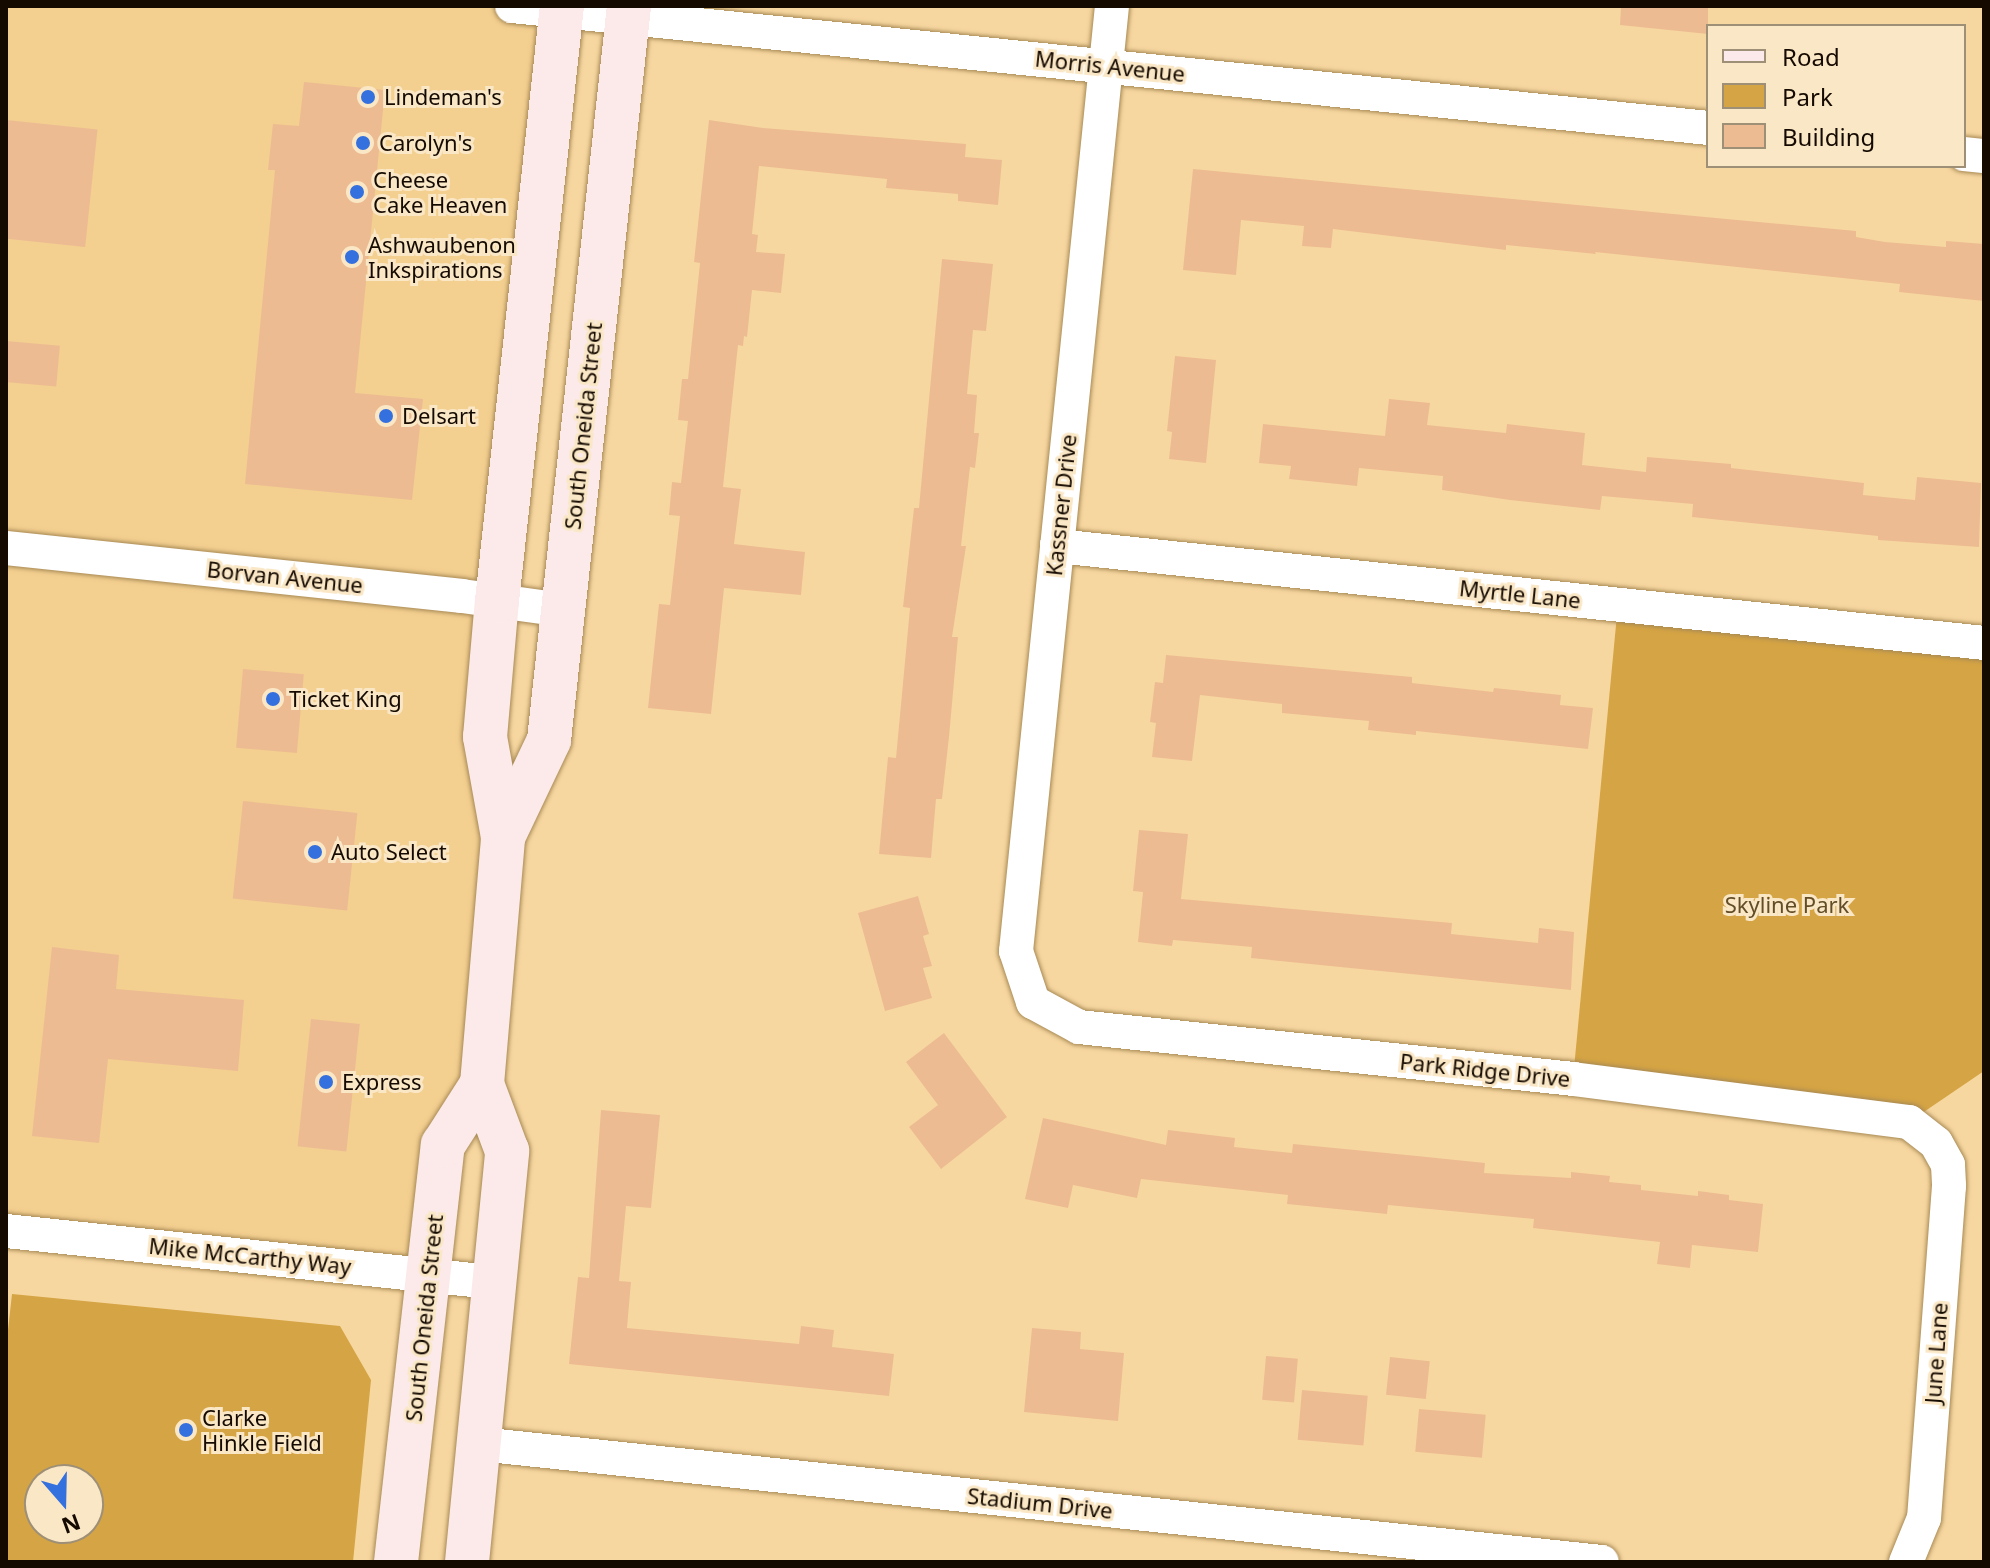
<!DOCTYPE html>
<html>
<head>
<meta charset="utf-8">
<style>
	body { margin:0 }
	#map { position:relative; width:1990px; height:1568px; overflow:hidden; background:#f7d7a0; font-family:"Noto Sans",sans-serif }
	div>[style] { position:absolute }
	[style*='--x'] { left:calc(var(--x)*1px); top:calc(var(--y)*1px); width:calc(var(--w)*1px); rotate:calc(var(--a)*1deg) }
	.built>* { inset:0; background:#f3cf90 }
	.green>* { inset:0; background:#d5a444 }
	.building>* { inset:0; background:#edbb92; transform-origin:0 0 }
	.roads { filter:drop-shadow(0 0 2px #a88a55) drop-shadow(0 0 2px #a88a55) }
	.street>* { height:34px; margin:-17px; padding:0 17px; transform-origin:17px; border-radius:17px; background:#fff }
	.secondary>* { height:44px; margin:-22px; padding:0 22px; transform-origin:22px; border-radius:22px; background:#fbeae9 }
	.dots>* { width:22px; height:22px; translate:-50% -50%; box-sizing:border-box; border:4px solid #fae7c6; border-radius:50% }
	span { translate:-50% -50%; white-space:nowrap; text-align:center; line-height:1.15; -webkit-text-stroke:6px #fae7c6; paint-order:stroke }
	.street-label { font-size:22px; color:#150a00 }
	.poi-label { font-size:22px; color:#150a00 }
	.left { translate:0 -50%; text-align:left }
	.park-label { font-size:22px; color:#624d26 }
	.frame { position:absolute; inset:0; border:8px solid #150a00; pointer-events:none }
	.legend { position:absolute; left:1706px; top:24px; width:260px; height:144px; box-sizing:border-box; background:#fae7c6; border:2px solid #9e8f77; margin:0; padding:10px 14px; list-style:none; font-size:24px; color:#150a00 }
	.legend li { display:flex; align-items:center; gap:16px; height:40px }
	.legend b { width:40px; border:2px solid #9e8f77 }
	.north { position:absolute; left:24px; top:1464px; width:80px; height:80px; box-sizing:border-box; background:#fae7c6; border:2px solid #9e8f77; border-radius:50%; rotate:160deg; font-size:22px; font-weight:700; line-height:32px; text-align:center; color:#150a00 }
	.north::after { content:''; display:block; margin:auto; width:28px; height:36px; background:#3470de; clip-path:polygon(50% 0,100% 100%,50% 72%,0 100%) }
</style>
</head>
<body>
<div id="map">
	<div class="built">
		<div style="clip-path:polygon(6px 6px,562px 6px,497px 601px,503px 837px,429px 1275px,6px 1231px)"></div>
	</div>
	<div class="green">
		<div style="clip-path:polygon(1618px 604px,1984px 643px,1984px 1071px,1909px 1122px,1573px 1079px)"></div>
		<div style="clip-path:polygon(evenodd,12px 1294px,340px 1326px,371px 1380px,353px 1562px,6px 1562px,6px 1348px,12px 1294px,88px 1480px,88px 1528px,40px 1528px,40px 1480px,88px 1480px)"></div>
	</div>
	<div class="building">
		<div style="clip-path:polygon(1621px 6px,1708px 6px,1708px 34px,1620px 25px)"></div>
		<div style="clip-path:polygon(304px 82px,385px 90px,355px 393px,423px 399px,412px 500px,245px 484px,275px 170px,268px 170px,273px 124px,299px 126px)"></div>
		<div style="left:6px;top:120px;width:92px;height:118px;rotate:6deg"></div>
		<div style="clip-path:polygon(709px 120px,763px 128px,966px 144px,965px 157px,1002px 160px,998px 205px,958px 201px,958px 194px,886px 188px,887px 179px,759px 166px,752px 234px,758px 235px,756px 252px,785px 254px,781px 293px,752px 290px,747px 337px,744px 336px,743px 346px,738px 345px,723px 487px,741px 489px,734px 544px,805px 552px,801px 595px,724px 588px,711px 714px,648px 708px,659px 604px,670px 605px,680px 516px,669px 515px,672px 482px,681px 483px,688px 421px,678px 420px,682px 379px,688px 379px,700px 263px,694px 262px)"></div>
		<div style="clip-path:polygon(1193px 169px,1856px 231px,1856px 237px,1885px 242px,1946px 247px,1946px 241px,1984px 244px,1984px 301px,1899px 292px,1900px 284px,1595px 252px,1596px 254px,1506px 245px,1506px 250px,1333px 229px,1331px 248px,1302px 246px,1304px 226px,1241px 220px,1236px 275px,1183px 270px)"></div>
		<div style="clip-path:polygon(942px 259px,993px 264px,986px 331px,973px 330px,967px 394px,977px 395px,974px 433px,979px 433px,975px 468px,970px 467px,961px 546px,966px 546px,952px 637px,958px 637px,949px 737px,942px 799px,936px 799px,931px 858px,879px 854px,888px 757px,896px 758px,910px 608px,903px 607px,914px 508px,919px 508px)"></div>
		<div style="left:6px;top:341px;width:54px;height:41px;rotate:5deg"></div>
		<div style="clip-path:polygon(1175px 356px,1216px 360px,1206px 463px,1169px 459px,1172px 432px,1167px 431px)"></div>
		<div style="clip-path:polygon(1389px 399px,1430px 403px,1427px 425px,1506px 433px,1507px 424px,1585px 433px,1582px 465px,1646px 472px,1647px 457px,1731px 464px,1731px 468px,1864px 483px,1863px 495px,1915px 500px,1917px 477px,1981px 483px,1979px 547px,1878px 540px,1878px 536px,1692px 517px,1693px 504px,1602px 496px,1600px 510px,1510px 500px,1442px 490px,1443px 476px,1359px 468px,1357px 486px,1289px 479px,1291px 466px,1259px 463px,1263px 424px,1385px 436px)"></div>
		<div style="clip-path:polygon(1166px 655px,1412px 677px,1412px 683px,1493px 692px,1494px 688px,1561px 695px,1560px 705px,1593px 708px,1588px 749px,1416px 731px,1416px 735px,1368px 730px,1369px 721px,1282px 713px,1282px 704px,1200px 695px,1192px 761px,1152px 757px,1156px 723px,1150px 722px,1155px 682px,1163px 683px)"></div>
		<div style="left:243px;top:669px;width:61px;height:79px;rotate:5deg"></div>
		<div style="left:243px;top:801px;width:115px;height:98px;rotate:6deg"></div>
		<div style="clip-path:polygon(1139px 830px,1188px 834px,1181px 899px,1452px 923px,1451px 934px,1538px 943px,1539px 928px,1574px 932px,1571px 990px,1251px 958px,1252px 947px,1173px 940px,1172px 946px,1138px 942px,1143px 892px,1133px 891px)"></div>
		<div style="clip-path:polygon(918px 896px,929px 934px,923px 936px,932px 966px,923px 968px,932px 998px,885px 1011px,858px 913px)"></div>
		<div style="clip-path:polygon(52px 947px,119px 955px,116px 989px,244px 1000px,238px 1071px,108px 1059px,99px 1143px,32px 1136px)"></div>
		<div style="left:311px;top:1019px;width:49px;height:128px;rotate:6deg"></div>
		<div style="clip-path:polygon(944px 1033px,1007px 1117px,941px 1169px,909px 1127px,938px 1105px,906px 1062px)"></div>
		<div style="clip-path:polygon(601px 1110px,660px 1115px,651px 1208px,626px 1206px,619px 1281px,631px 1282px,627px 1328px,799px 1344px,801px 1326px,834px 1330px,832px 1347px,894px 1354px,889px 1396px,569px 1364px,578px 1277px,589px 1278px)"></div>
		<div style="clip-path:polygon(1043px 1118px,1166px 1145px,1168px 1130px,1235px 1138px,1234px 1147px,1292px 1153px,1293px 1144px,1417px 1156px,1485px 1163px,1484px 1173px,1571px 1178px,1571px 1172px,1610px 1176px,1609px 1182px,1641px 1185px,1641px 1190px,1698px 1196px,1698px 1191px,1729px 1195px,1729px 1200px,1763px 1204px,1758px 1252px,1692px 1245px,1690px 1268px,1657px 1264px,1660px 1242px,1533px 1228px,1534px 1219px,1388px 1205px,1387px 1214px,1287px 1204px,1288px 1195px,1141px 1179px,1137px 1198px,1073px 1185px,1068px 1208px,1025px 1199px)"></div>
		<div style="clip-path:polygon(1032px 1328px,1081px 1332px,1080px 1349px,1124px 1353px,1118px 1421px,1024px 1412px)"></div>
		<div style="left:1266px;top:1356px;width:32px;height:44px;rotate:5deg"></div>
		<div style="left:1390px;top:1357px;width:40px;height:38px;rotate:6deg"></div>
		<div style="left:1302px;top:1390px;width:66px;height:50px;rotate:5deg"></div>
		<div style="left:1419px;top:1409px;width:67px;height:43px;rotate:5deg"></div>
	</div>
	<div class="roads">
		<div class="street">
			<div style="--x:512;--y:6;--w:1202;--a:5.82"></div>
			<div style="--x:1112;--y:6;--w:950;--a:95.8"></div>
			<div style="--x:1016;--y:951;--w:54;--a:71.6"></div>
			<div style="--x:1033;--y:1002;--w:52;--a:28.5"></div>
			<div style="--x:1079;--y:1027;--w:497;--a:6"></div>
			<div style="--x:1573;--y:1079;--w:339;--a:7.3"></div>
			<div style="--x:1909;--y:1122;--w:34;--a:38"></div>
			<div style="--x:1936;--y:1143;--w:25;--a:61"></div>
			<div style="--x:1948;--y:1165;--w:21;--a:87"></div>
			<div style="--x:1949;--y:1186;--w:333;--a:94.3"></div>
			<div style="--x:1924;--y:1518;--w:48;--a:112.2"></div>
			<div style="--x:1964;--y:154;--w:20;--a:6"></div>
			<div style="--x:1057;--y:546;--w:932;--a:5.97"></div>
			<div style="--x:6;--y:548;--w:459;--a:6"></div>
			<div style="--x:462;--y:596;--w:102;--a:7.9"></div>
			<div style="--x:6;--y:1231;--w:492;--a:6"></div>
			<div style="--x:479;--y:1444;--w:1129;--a:6"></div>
		</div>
		<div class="secondary">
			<div style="--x:503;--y:837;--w:107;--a:-64.6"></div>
			<div style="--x:549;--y:740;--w:738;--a:-83.78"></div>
			<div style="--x:396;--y:1562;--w:420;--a:-83.6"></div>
			<div style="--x:443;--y:1145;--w:72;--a:-57.4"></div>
			<div style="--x:467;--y:1562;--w:413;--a:-84.4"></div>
			<div style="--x:507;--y:1151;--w:72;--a:-110.5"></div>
			<div style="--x:482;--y:1084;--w:248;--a:-85.1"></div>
			<div style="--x:503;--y:837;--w:102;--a:-100.2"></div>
			<div style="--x:485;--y:737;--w:137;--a:-85"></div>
			<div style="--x:497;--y:601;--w:599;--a:-83.77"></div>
		</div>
	</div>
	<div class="dots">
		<div style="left:368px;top:97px;background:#3470de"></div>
		<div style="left:363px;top:143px;background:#3470de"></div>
		<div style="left:357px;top:192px;background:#3470de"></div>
		<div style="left:352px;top:257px;background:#3470de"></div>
		<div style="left:386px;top:416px;background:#3470de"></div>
		<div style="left:273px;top:699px;background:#3470de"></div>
		<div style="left:315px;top:852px;background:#3470de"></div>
		<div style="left:326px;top:1082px;background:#3470de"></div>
		<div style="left:186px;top:1430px;background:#3470de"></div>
	</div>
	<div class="street-label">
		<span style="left:1110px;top:66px;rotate:6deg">Morris Avenue</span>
		<span style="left:583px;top:426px;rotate:-84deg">South Oneida Street</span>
		<span style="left:1061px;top:505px;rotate:-84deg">Kassner Drive</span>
		<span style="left:285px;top:577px;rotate:6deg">Borvan Avenue</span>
		<span style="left:1520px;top:594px;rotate:6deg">Myrtle Lane</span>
		<span style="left:1485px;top:1070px;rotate:6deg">Park Ridge Drive</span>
		<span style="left:250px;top:1256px;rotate:6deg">Mike McCarthy Way</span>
		<span style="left:424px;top:1318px;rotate:-84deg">South Oneida Street</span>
		<span style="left:1936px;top:1353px;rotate:-86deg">June Lane</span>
		<span style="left:1040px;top:1503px;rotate:6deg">Stadium Drive</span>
	</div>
	<div class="poi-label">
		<span class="left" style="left:384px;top:97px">Lindeman's</span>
		<span class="left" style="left:379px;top:143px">Carolyn's</span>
		<span class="left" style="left:373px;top:192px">Cheese<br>Cake Heaven</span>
		<span class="left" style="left:368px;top:257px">Ashwaubenon<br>Inkspirations</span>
		<span class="left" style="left:402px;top:416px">Delsart</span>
		<span class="left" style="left:289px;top:699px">Ticket King</span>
		<span class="left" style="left:331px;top:852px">Auto Select</span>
		<span class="left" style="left:342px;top:1082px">Express</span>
		<span class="left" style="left:202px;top:1430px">Clarke<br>Hinkle Field</span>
	</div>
	<div class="park-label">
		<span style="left:1787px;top:905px">Skyline Park</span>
	</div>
	<div class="frame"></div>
	<ul class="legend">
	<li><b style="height:10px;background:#fbeae9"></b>Road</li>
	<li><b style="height:22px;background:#d5a444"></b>Park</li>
	<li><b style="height:22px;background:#edbb92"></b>Building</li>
	</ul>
	<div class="north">N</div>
</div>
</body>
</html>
